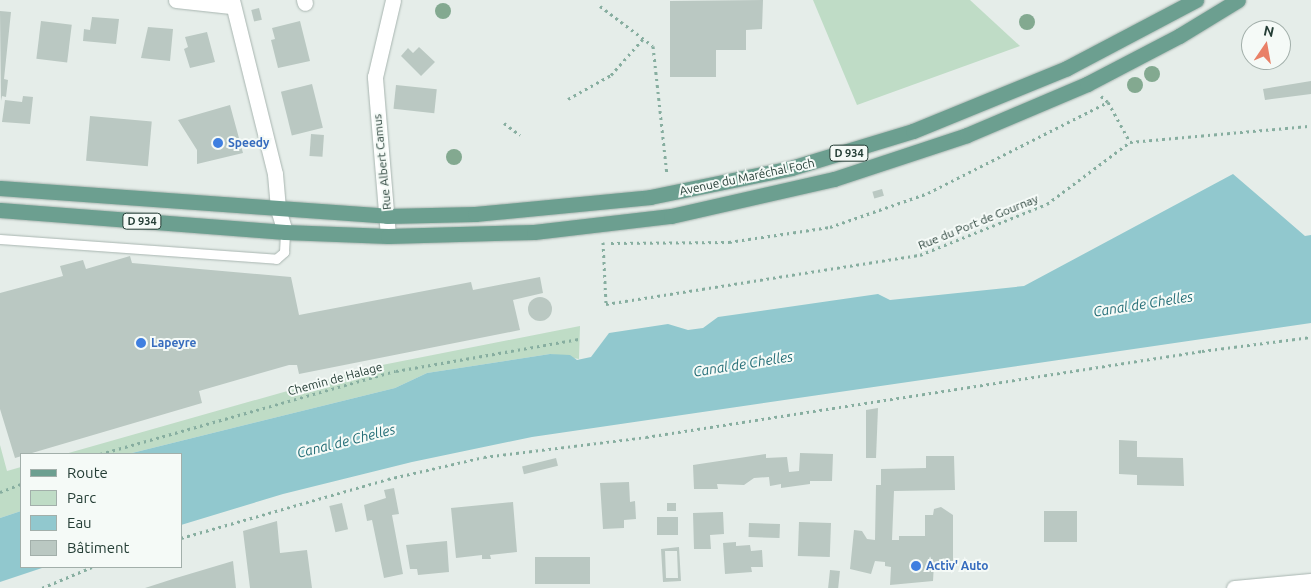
<!DOCTYPE html>
<html>
<head>
<meta charset="utf-8">
<style>
	body { margin:0 }
	#map { position:relative; width:1311px; height:588px; overflow:hidden; background:#e5ede9; font-family:Ubuntu,sans-serif }
	div>[style] { position:absolute }
	[style*='--x'] { left:calc(var(--x)*1px); top:calc(var(--y)*1px); width:calc(var(--w)*1px); rotate:calc(var(--a)*1deg) }
	.green>* { inset:0; background:#bfdcc6 }
	.water>* { inset:0; background:#91c8ce }
	.building>* { inset:0; background:#bac8c2; transform-origin:0 0 }
	.round { border-radius:50% }
	.path>* { height:3px; margin-top:-1.5px; transform-origin:0; background:repeating-linear-gradient(90deg,#87aea0 0 2.5px,transparent 0 6.5px) }
	.roads { filter:drop-shadow(0 0 1px #a8b5b0) drop-shadow(0 0 1px #a8b5b0) }
	.service>* { height:9px; margin:-4.5px; padding:0 4.5px; transform-origin:4.5px; border-radius:4.5px; background:#fff }
	.minor>* { height:15px; margin:-7.5px; padding:0 7.5px; transform-origin:7.5px; border-radius:7.5px; background:#fff }
	.primary>* { height:15px; margin:-7.5px; padding:0 7.5px; transform-origin:7.5px; border-radius:7.5px; background:#6c9f90 }
	.trees>* { width:16px; height:16px; margin:-8px; border-radius:50%; background:#83a990 }
	.dots>* { width:14px; height:14px; translate:-50% -50%; box-sizing:border-box; border:2px solid #f5faf7; border-radius:50% }
	span { translate:-50% -50%; white-space:nowrap; text-align:center; line-height:1.15; -webkit-text-stroke:4px #f5faf7; paint-order:stroke }
	.shield-label span { padding:1px 4px; background:#f5faf7; border:1px solid; border-radius:4px; -webkit-text-stroke-width:0 }
	.shield-label { font-size:11px; color:#253e36; font-weight:700 }
	.shop-label { font-size:12px; color:#366cbe; font-weight:700 }
	.left { translate:0 -50%; text-align:left }
	.street-label { font-size:12px; color:#253e36 }
	.water-label { font-size:14px; color:#236d76; font-style:italic }
	.legend { position:absolute; left:20px; top:453px; width:162px; height:115px; box-sizing:border-box; background:#f5faf7; border:1px solid #a2afaa; margin:0; padding:6px 9px; list-style:none; font-size:15px; color:#253e36 }
	.legend li { display:flex; align-items:center; gap:10px; height:25px }
	.legend b { width:25px; border:1px solid #a2afaa }
	.north { position:absolute; left:1241px; top:20px; width:50px; height:50px; box-sizing:border-box; background:#f5faf7; border:1px solid #a2afaa; border-radius:50%; rotate:12deg; font-size:14px; font-weight:700; line-height:20px; text-align:center; color:#253e36 }
	.north::after { content:''; display:block; margin:auto; width:18px; height:22px; background:#e98067; clip-path:polygon(50% 0,100% 100%,50% 72%,0 100%) }
</style>
</head>
<body>
<div id="map">
	<div class="green">
		<div style="clip-path:polygon(813px 0,970px 0,1020px 46px,857px 105px)"></div>
		<div style="clip-path:polygon(580px 326px,579px 359px,550px 354px,427px 373px,395px 388px,128px 454px,65px 454px,372px 367px)"></div>
		<div style="clip-path:polygon(0 445px,7px 471px,21px 467px,21px 511px,0 518px)"></div>
	</div>
	<div class="water">
		<div style="clip-path:polygon(1233px 174px,1305px 236px,1311px 235px,1311px 323px,532px 437px,412px 462px,283px 494px,181px 525px,181px 454px,128px 454px,395px 388px,427px 373px,550px 354px,570px 355px,577px 360px,591px 357px,609px 333px,668px 324px,688px 330px,703px 328px,718px 317px,878px 294px,890px 300px,1024px 286px)"></div>
		<div style="clip-path:polygon(21px 511px,21px 567px,45px 567px,0 582px,0 518px)"></div>
	</div>
	<div class="building">
		<div style="clip-path:polygon(763px 0,762px 29px,746px 30px,746px 50px,716px 50px,716px 77px,670px 77px,670px 1px)"></div>
		<div style="left:259px;top:8px;width:12px;height:8px;rotate:76deg"></div>
		<div style="clip-path:polygon(0 11px,11px 12px,4px 79px,8px 80px,6px 97px,2px 96px,1px 101px)"></div>
		<div style="clip-path:polygon(92px 17px,119px 19px,116px 44px,83px 41px,84px 29px,90px 30px)"></div>
		<div style="left:41px;top:21px;width:31px;height:38px;rotate:7deg"></div>
		<div style="clip-path:polygon(300px 21px,310px 61px,278px 68px,271px 40px,275px 39px,272px 28px)"></div>
		<div style="clip-path:polygon(148px 27px,173px 29px,170px 61px,141px 58px)"></div>
		<div style="clip-path:polygon(207px 32px,215px 62px,190px 68px,184px 49px,188px 47px,185px 37px)"></div>
		<div style="clip-path:polygon(419px 47px,435px 62px,421px 76px,401px 56px,408px 48px,413px 53px)"></div>
		<div style="clip-path:polygon(1311px 81px,1311px 94px,1265px 100px,1263px 89px)"></div>
		<div style="left:312px;top:84px;width:45px;height:32px;rotate:76deg"></div>
		<div style="left:396px;top:85px;width:41px;height:24px;rotate:6deg"></div>
		<div style="clip-path:polygon(23px 96px,33px 97px,30px 124px,2px 122px,5px 100px,22px 102px)"></div>
		<div style="clip-path:polygon(230px 105px,243px 153px,197px 164px,197px 150px,178px 120px)"></div>
		<div style="left:90px;top:116px;width:62px;height:45px;rotate:5deg"></div>
		<div style="left:311px;top:134px;width:13px;height:22px;rotate:4deg"></div>
		<div style="left:882px;top:189px;width:7px;height:10px;rotate:74deg"></div>
		<div style="clip-path:polygon(130px 256px,132px 263px,291px 277px,299px 315px,471px 282px,473px 290px,540px 277px,543px 293px,513px 300px,520px 330px,299px 374px,297px 365px,289px 365px,199px 391px,202px 403px,15px 458px,0 409px,0 293px,63px 276px,60px 266px,83px 260px,86px 269px)"></div>
		<div class="round" style="left:528px;top:297px;width:24px;height:24px"></div>
		<div style="clip-path:polygon(878px 408px,876px 458px,866px 458px,866px 410px)"></div>
		<div style="clip-path:polygon(1119px 440px,1137px 441px,1137px 457px,1183px 458px,1184px 486px,1137px 485px,1137px 475px,1119px 474px)"></div>
		<div style="clip-path:polygon(800px 453px,833px 454px,832px 481px,810px 481px,810px 484px,781px 488px,781px 484px,770px 486px,769px 477px,754px 478px,744px 485px,717px 484px,718px 489px,694px 489px,693px 465px,766px 454px,766px 458px,787px 457px,789px 472px,799px 471px)"></div>
		<div style="clip-path:polygon(926px 456px,954px 456px,955px 490px,894px 491px,892px 540px,899px 540px,899px 536px,925px 536px,925px 515px,933px 515px,934px 509px,941px 507px,953px 515px,953px 564px,934px 564px,933px 581px,890px 585px,891px 567px,885px 566px,885px 562px,875px 561px,871px 574px,850px 569px,854px 530px,862px 531px,867px 539px,875px 540px,876px 485px,881px 485px,881px 469px,926px 468px)"></div>
		<div style="left:556px;top:458px;width:8px;height:35px;rotate:76deg"></div>
		<div style="clip-path:polygon(629px 482px,630px 502px,635px 501px,636px 519px,624px 520px,624px 528px,603px 529px,600px 483px)"></div>
		<div style="clip-path:polygon(394px 488px,399px 514px,392px 515px,403px 574px,384px 578px,372px 520px,367px 521px,364px 505px,386px 498px,384px 490px)"></div>
		<div style="clip-path:polygon(513px 502px,517px 552px,490px 555px,491px 559px,482px 559px,482px 555px,456px 558px,451px 508px)"></div>
		<div style="left:342px;top:503px;width:27px;height:13px;rotate:77deg"></div>
		<div style="left:667px;top:503px;width:9px;height:8px"></div>
		<div style="left:1044px;top:511px;width:33px;height:31px"></div>
		<div style="clip-path:polygon(723px 512px,724px 534px,710px 535px,711px 549px,694px 549px,693px 513px)"></div>
		<div style="left:678px;top:517px;width:18px;height:21px;rotate:90deg"></div>
		<div style="clip-path:polygon(277px 521px,280px 553px,307px 550px,312px 588px,250px 588px,243px 531px)"></div>
		<div style="left:799px;top:522px;width:32px;height:34px;rotate:2deg"></div>
		<div style="left:749px;top:523px;width:31px;height:14px;rotate:2deg"></div>
		<div style="clip-path:polygon(447px 541px,449px 572px,418px 575px,417px 569px,410px 569px,406px 545px)"></div>
		<div style="clip-path:polygon(736px 542px,736px 546px,750px 545px,751px 551px,762px 550px,763px 567px,751px 567px,752px 572px,725px 574px,723px 543px)"></div>
		<div style="clip-path:polygon(evenodd,679px 547px,681px 581px,663px 582px,661px 549px,679px 547px,665px 551px,677px 551px,678px 578px,666px 578px,665px 551px)"></div>
		<div style="left:590px;top:557px;width:27px;height:55px;rotate:90deg"></div>
		<div style="clip-path:polygon(233px 561px,236px 588px,145px 588px,176px 578px)"></div>
		<div style="left:830px;top:570px;width:10px;height:18px;rotate:6deg"></div>
	</div>
	<div class="path">
		<div style="--x:600;--y:6;--w:66;--a:37"></div>
		<div style="--x:653;--y:46;--w:130;--a:83.8"></div>
		<div style="--x:1101;--y:96;--w:9;--a:41"></div>
		<div style="--x:1108;--y:102;--w:46;--a:61.2"></div>
		<div style="--x:568;--y:99;--w:49;--a:-29.2"></div>
		<div style="--x:611;--y:75;--w:48;--a:-48.4"></div>
		<div style="--x:504;--y:123;--w:20;--a:37"></div>
		<div style="--x:603;--y:242;--w:62;--a:87.2"></div>
		<div style="--x:606;--y:304;--w:318;--a:-8.9"></div>
		<div style="--x:920;--y:255;--w:137;--a:-21.9"></div>
		<div style="--x:1047;--y:204;--w:104;--a:-36.8"></div>
		<div style="--x:1130;--y:142;--w:182;--a:-5.1"></div>
		<div style="--x:611;--y:243;--w:118;--a:-0.5"></div>
		<div style="--x:729;--y:242;--w:102;--a:-8.4"></div>
		<div style="--x:830;--y:227;--w:104;--a:-19.1"></div>
		<div style="--x:928;--y:193;--w:202;--a:-26.8"></div>
		<div style="--x:100;--y:454;--w:307;--a:-15.7"></div>
		<div style="--x:396;--y:371;--w:187;--a:-9.9"></div>
		<div style="--x:0;--y:492;--w:22;--a:-21"></div>
		<div style="--x:181;--y:538;--w:215;--a:-15.9"></div>
		<div style="--x:388;--y:479;--w:98;--a:-12.9"></div>
		<div style="--x:484;--y:457;--w:163;--a:-7"></div>
		<div style="--x:646;--y:437;--w:563;--a:-8.79"></div>
		<div style="--x:1202;--y:351;--w:110;--a:-7.3"></div>
		<div style="--x:42;--y:588;--w:54;--a:-22.8"></div>
	</div>
	<div class="roads">
		<div class="service">
			<div style="--x:0;--y:239;--w:277;--a:4.1"></div>
			<div style="--x:276;--y:259;--w:11;--a:-41"></div>
			<div style="--x:284;--y:252;--w:20;--a:-87"></div>
		</div>
		<div class="minor">
			<div style="--x:176;--y:0;--w:55;--a:6.2"></div>
			<div style="--x:232;--y:0;--w:179;--a:76.1"></div>
			<div style="--x:275;--y:174;--w:35;--a:85"></div>
			<div style="--x:278;--y:209;--w:24;--a:73"></div>
			<div style="--x:304;--y:0;--w:3;--a:72"></div>
			<div style="--x:388;--y:236;--w:160;--a:-94.7"></div>
			<div style="--x:375;--y:77;--w:79;--a:-76.8"></div>
			<div style="--x:1234;--y:588;--w:77;--a:-5.2"></div>
		</div>
		<div class="primary">
			<div style="--x:0;--y:188;--w:388;--a:4.1"></div>
			<div style="--x:387;--y:216;--w:88;--a:-1.3"></div>
			<div style="--x:475;--y:214;--w:176;--a:-5.5"></div>
			<div style="--x:650;--y:197;--w:144;--a:-11.6"></div>
			<div style="--x:791;--y:168;--w:127;--a:-16.9"></div>
			<div style="--x:913;--y:131;--w:166;--a:-22.2"></div>
			<div style="--x:1067;--y:68;--w:146;--a:-27.8"></div>
			<div style="--x:0;--y:210;--w:286;--a:4.4"></div>
			<div style="--x:285;--y:232;--w:103;--a:2.2"></div>
			<div style="--x:388;--y:236;--w:146;--a:-1.6"></div>
			<div style="--x:534;--y:232;--w:138;--a:-6.7"></div>
			<div style="--x:671;--y:216;--w:167;--a:-12.8"></div>
			<div style="--x:834;--y:179;--w:140;--a:-18.3"></div>
			<div style="--x:967;--y:135;--w:130;--a:-23"></div>
			<div style="--x:1087;--y:84;--w:104;--a:-27.6"></div>
			<div style="--x:1179;--y:36;--w:69;--a:-31.4"></div>
		</div>
	</div>
	<div class="trees">
		<div style="left:443px;top:11px"></div>
		<div style="left:1027px;top:22px"></div>
		<div style="left:1152px;top:74px"></div>
		<div style="left:1135px;top:85px"></div>
		<div style="left:454px;top:157px"></div>
	</div>
	<div class="dots">
		<div style="left:218px;top:143px;background:#3f7fe0"></div>
		<div style="left:141px;top:343px;background:#3f7fe0"></div>
		<div style="left:916px;top:566px;background:#3f7fe0"></div>
	</div>
	<div class="shield-label">
		<span style="left:849px;top:153px">D 934</span>
		<span style="left:142px;top:221px">D 934</span>
	</div>
	<div class="shop-label">
		<span class="left" style="left:228px;top:143px">Speedy</span>
		<span class="left" style="left:151px;top:343px">Lapeyre</span>
		<span class="left" style="left:926px;top:566px">Activ' Auto</span>
	</div>
	<div class="street-label">
		<span style="left:382px;top:162px;rotate:-96deg">Rue Albert Camus</span>
		<span style="left:747px;top:177px;rotate:-12deg">Avenue du Maréchal Foch</span>
		<span style="left:978px;top:222px;rotate:-22deg">Rue du Port de Gournay</span>
		<span style="left:335px;top:379px;rotate:-15deg">Chemin de Halage</span>
	</div>
	<div class="water-label">
		<span style="left:1143px;top:304px;rotate:-9deg">Canal de Chelles</span>
		<span style="left:743px;top:364px;rotate:-9deg">Canal de Chelles</span>
		<span style="left:346px;top:441px;rotate:-14deg">Canal de Chelles</span>
	</div>
	<ul class="legend">
	<li><b style="height:6px;background:#6c9f90"></b>Route</li>
	<li><b style="height:14px;background:#bfdcc6"></b>Parc</li>
	<li><b style="height:14px;background:#91c8ce"></b>Eau</li>
	<li><b style="height:14px;background:#bac8c2"></b>Bâtiment</li>
	</ul>
	<div class="north">N</div>
</div>
</body>
</html>
